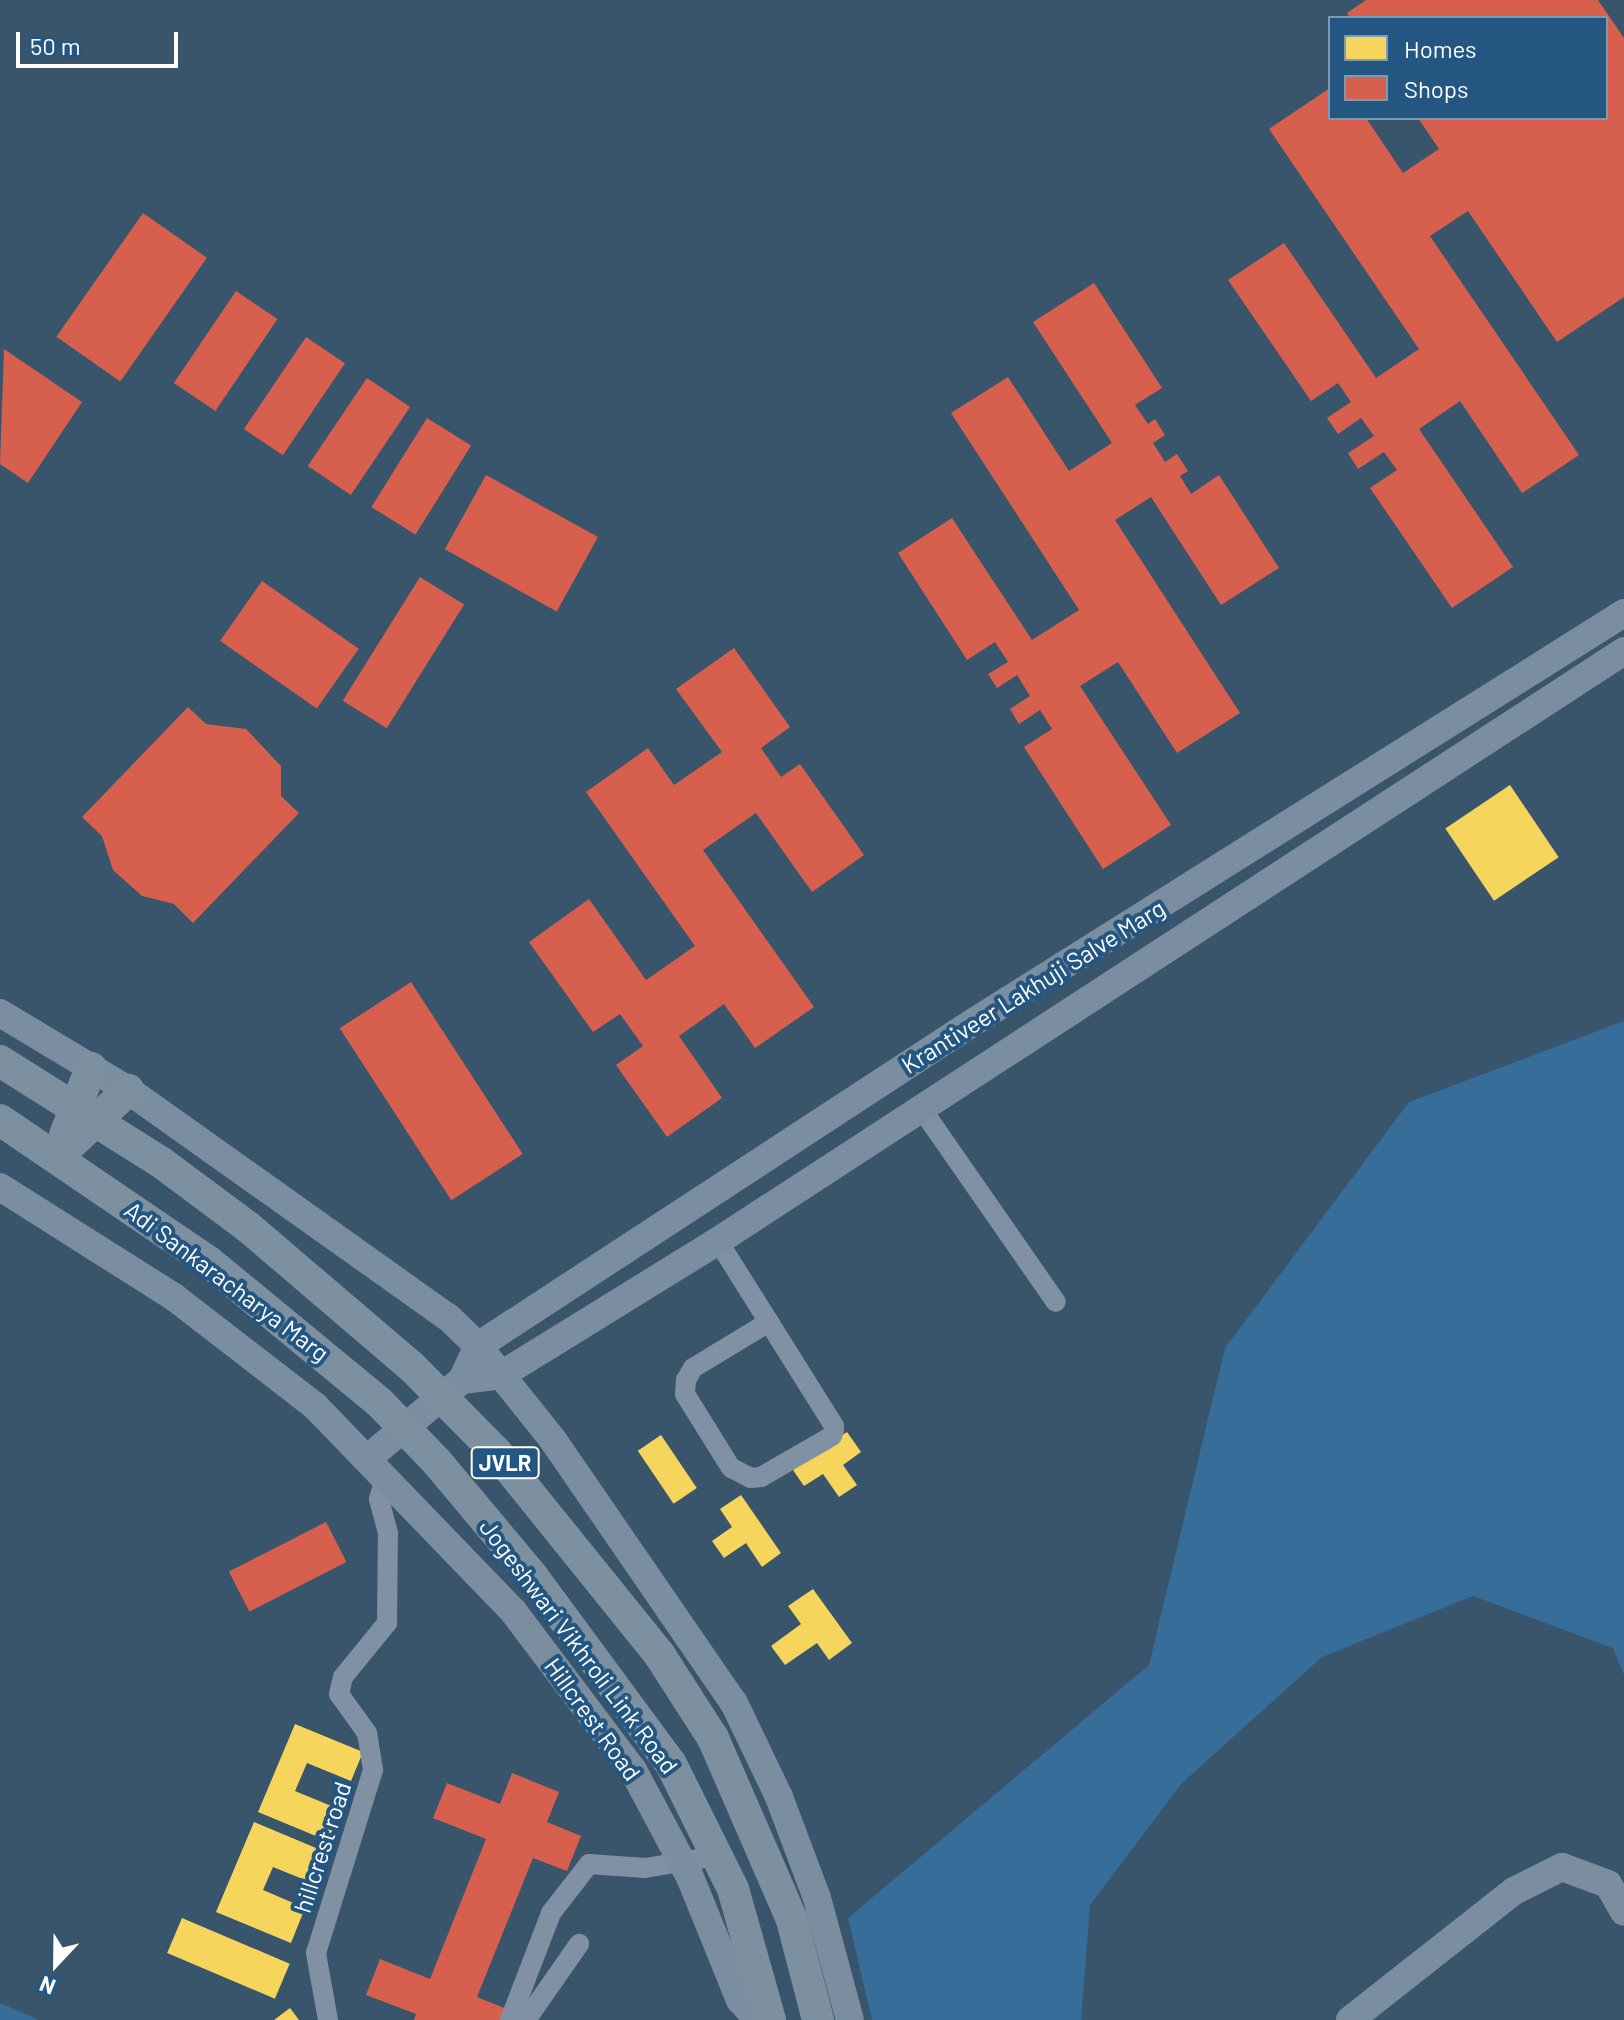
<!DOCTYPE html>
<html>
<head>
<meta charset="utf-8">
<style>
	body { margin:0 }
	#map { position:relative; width:1624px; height:2020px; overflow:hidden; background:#39556c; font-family:Barlow,sans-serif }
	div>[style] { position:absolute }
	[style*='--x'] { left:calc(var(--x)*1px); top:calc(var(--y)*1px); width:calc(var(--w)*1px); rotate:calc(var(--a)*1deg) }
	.green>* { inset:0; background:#376d99 }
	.homes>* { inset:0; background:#f6d55c; transform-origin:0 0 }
	.shops>* { inset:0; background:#d6604d; transform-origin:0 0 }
	.street>* { height:20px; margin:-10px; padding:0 10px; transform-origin:10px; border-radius:10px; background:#7f91a2 }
	.secondary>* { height:28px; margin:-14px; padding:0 14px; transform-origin:14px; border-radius:14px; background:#7a8e9f }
	.primary>* { height:32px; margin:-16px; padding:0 16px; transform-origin:16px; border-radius:16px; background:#7d90a0 }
	.primary-bridge>* { height:32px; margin:-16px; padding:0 16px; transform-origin:16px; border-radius:16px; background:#7d90a0 }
	span { translate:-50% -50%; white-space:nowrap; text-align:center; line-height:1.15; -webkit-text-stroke:8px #235782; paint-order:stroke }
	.shield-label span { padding:2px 6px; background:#235782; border:2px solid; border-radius:6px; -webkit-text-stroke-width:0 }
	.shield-label { font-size:22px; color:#fff; font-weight:700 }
	.street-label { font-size:24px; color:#fff }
	.legend { position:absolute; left:1328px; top:16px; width:280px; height:104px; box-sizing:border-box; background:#235782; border:2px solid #7b9ab4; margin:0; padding:10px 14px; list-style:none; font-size:24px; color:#fff }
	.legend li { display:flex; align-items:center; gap:16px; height:40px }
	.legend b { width:40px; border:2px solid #7b9ab4 }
	.north { position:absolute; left:16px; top:1924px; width:80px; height:80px; -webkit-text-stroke:6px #235782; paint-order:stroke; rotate:202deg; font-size:22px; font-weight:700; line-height:32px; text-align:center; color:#fff }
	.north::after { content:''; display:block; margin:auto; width:28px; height:36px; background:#fff; clip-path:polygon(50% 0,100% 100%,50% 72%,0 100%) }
	.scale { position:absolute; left:16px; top:32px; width:162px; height:36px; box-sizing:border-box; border:4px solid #fff; border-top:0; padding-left:10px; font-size:24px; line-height:28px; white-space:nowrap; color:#fff; -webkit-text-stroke:6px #235782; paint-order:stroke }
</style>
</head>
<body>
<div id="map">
	<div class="green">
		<div style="clip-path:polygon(1624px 1021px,1624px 1675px,1613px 1648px,1473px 1596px,1322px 1657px,1182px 1783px,1090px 1905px,1081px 2020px,872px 2020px,848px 1918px,1149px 1665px,1225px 1348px,1409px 1102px)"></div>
		<div style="clip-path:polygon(0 2003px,37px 2019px,38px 2020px,0 2020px)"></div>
	</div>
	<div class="homes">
		<div style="left:1510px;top:785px;width:87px;height:78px;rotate:56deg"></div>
		<div style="clip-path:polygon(847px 1432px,861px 1452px,843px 1465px,857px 1485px,839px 1497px,823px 1474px,804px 1486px,793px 1470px)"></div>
		<div style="left:661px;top:1435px;width:64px;height:28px;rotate:56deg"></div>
		<div style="clip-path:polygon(741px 1495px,781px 1553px,762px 1567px,746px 1543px,724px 1558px,712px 1541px,732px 1527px,720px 1509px)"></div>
		<div style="clip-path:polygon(813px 1589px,852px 1643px,829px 1660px,817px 1643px,785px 1665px,771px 1646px,801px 1624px,788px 1606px)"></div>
		<div style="clip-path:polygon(295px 1724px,363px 1752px,351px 1781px,307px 1763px,295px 1791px,341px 1810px,328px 1841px,258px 1812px)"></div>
		<div style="clip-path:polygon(254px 1822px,328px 1853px,315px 1884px,273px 1867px,263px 1890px,305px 1908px,291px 1943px,216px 1912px)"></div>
		<div style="left:182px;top:1918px;width:117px;height:38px;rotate:23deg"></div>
		<div style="clip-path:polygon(290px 2008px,299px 2020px,274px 2020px)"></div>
	</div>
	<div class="shops">
		<div style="clip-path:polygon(1366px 0,1598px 0,1624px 38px,1624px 297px,1557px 342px,1468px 211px,1430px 236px,1579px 455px,1522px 493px,1460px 401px,1419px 429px,1513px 567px,1452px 608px,1370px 488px,1397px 470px,1384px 452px,1358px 469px,1348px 453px,1374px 436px,1361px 418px,1338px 434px,1327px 418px,1351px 402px,1338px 383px,1311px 401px,1228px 280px,1284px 243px,1376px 378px,1419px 349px,1269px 129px,1330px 88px,1330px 118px,1366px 118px,1403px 173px,1439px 149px,1418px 118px,1606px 118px,1606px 18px,1350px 18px,1347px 13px)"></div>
		<div style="left:143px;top:213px;width:78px;height:151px;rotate:35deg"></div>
		<div style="clip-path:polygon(1094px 283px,1162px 388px,1135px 405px,1148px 424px,1155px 419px,1165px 435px,1153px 443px,1165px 462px,1177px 454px,1188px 471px,1180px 476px,1191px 494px,1219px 475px,1279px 568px,1221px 605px,1151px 497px,1115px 520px,1240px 713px,1177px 753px,1118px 662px,1080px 686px,1171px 825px,1103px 869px,1024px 747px,1052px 729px,1040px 710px,1019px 724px,1010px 709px,1030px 696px,1017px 675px,997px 688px,988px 674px,1008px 662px,995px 642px,967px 660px,898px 553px,952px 518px,1032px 640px,1079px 610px,951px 413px,1008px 377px,1069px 471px,1112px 443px,1033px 322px)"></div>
		<div style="left:236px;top:291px;width:50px;height:111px;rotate:34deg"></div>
		<div style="left:306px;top:337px;width:47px;height:111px;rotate:34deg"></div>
		<div style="clip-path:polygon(4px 349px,82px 402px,28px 483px,0 464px)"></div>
		<div style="left:367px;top:378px;width:52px;height:106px;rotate:34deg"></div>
		<div style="left:427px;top:418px;width:52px;height:105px;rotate:32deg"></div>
		<div style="left:486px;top:475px;width:128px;height:85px;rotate:29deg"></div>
		<div style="left:420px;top:577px;width:52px;height:146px;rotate:32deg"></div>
		<div style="left:262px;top:581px;width:118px;height:73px;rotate:35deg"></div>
		<div style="clip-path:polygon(734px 648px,790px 727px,761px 748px,781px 777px,800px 764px,864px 855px,812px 892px,756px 813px,703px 850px,814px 1007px,755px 1048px,724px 1004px,679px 1036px,722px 1098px,667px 1137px,616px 1065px,643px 1046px,620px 1014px,593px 1032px,529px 942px,589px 899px,646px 980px,695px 946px,586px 792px,648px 748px,674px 785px,722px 752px,676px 689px)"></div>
		<div style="clip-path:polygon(188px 707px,206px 724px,246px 729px,281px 766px,281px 796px,299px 813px,193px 923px,174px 904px,142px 896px,113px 870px,102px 836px,82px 817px)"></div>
		<div style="left:411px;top:982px;width:205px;height:85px;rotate:57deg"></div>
		<div style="left:326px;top:1522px;width:45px;height:109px;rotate:63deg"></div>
		<div style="clip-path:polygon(512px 1773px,559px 1792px,547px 1822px,581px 1836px,567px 1871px,533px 1858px,477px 1997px,509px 2010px,505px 2020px,414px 2020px,416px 2014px,366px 1995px,380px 1959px,430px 1979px,486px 1839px,433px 1818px,447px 1783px,500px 1804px)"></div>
	</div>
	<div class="street">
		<div style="--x:921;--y:1108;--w:236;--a:55.2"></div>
		<div style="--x:718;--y:1241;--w:218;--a:57.9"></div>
		<div style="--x:834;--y:1426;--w:4;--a:90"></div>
		<div style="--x:834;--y:1430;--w:6;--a:108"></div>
		<div style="--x:832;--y:1436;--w:82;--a:150"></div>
		<div style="--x:761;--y:1477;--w:10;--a:174"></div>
		<div style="--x:751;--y:1478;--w:22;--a:-153"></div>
		<div style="--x:731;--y:1468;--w:87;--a:-121.9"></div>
		<div style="--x:685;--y:1394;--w:14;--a:-86"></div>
		<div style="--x:686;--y:1380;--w:14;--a:-60"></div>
		<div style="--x:693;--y:1368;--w:89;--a:-31.2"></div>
		<div style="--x:328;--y:2020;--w:68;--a:-100.2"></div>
		<div style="--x:316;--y:1953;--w:192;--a:-72.7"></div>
		<div style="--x:373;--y:1770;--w:37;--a:-99"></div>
		<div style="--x:367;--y:1733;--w:48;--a:-125.7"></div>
		<div style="--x:339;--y:1694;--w:17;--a:-77"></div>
		<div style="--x:343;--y:1677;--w:70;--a:-50.8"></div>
		<div style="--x:387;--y:1623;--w:90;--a:-89.4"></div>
		<div style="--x:388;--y:1533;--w:35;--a:-105"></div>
		<div style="--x:379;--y:1499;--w:24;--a:-73"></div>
		<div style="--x:510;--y:2020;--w:115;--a:-69"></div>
		<div style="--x:551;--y:1913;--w:62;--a:-52.2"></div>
		<div style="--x:589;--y:1864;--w:56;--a:4.1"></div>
		<div style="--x:645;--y:1868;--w:73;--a:-9.5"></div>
		<div style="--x:526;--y:2020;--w:93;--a:-55.1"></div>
	</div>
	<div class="secondary">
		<div style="--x:0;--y:1013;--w:149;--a:31"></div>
		<div style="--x:128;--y:1090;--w:392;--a:35.4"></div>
		<div style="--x:448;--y:1317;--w:42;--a:44"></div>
		<div style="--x:478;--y:1346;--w:120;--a:51.4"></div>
		<div style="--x:553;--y:1440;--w:319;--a:55.5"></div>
		<div style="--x:734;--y:1703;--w:104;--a:64.4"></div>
		<div style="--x:779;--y:1797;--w:108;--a:69.4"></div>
		<div style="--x:817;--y:1898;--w:126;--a:74.9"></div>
		<div style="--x:0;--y:1187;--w:206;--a:32.3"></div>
		<div style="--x:174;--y:1297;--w:178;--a:37.7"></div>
		<div style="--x:315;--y:1406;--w:285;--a:46"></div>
		<div style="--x:513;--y:1611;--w:199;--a:53"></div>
		<div style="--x:633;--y:1770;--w:121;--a:62"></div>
		<div style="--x:690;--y:1877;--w:133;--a:67.9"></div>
		<div style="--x:740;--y:2000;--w:27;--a:48"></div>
		<div style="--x:462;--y:1380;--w:39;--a:-7"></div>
		<div style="--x:501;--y:1375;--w:255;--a:-31.7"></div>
		<div style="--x:718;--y:1241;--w:1081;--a:-33.07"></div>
		<div style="--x:368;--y:1458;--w:122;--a:-39.7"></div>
		<div style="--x:462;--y:1380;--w:38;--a:-65"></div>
		<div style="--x:478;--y:1346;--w:590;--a:-33.18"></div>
		<div style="--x:972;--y:1023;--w:770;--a:-32.16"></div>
		<div style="--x:1350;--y:2020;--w:209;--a:-38.2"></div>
		<div style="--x:1514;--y:1891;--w:54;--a:-26.6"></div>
		<div style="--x:1562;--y:1867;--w:49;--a:20.3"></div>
		<div style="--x:1608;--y:1884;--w:32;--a:60"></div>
	</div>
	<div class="primary">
		<div style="--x:0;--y:1120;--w:253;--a:34.2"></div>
		<div style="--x:209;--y:1262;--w:222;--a:39.5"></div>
		<div style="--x:65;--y:1135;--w:72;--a:-68.8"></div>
		<div style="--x:57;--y:1157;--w:98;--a:-43.3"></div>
		<div style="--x:437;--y:1462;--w:150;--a:50.1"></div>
		<div style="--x:533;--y:1577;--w:232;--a:53.6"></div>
		<div style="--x:671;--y:1764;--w:140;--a:63.6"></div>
		<div style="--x:733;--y:1889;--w:136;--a:74.2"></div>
	</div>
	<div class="primary-bridge">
		<div style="--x:0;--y:1061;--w:191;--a:32.2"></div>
		<div style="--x:162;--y:1163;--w:107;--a:36.7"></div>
		<div style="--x:248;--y:1227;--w:214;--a:40.5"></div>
		<div style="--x:411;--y:1366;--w:121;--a:45.3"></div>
		<div style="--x:496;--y:1452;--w:260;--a:51.1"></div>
		<div style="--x:659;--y:1654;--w:100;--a:57.3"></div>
		<div style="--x:713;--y:1738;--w:198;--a:66.5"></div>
		<div style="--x:792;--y:1920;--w:103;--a:75.4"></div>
		<div style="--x:380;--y:1403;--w:82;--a:46"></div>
	</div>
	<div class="shield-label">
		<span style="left:505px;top:1463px">JVLR</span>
	</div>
	<div class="street-label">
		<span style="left:1033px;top:986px;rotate:-32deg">Krantiveer Lakhuji Salve Marg</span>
		<span style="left:227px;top:1281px;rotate:37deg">Adi Sankaracharya Marg</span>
		<span style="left:579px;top:1646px;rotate:53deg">Jogeshwari Vikhroli Link Road</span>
		<span style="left:593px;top:1719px;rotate:54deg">Hillcrest Road</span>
		<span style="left:322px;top:1847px;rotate:-72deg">hillcrest road</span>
	</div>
	<ul class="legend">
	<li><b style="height:22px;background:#f6d55c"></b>Homes</li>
	<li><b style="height:22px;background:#d6604d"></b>Shops</li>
	</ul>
	<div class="north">N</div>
	<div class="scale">50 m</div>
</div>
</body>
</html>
